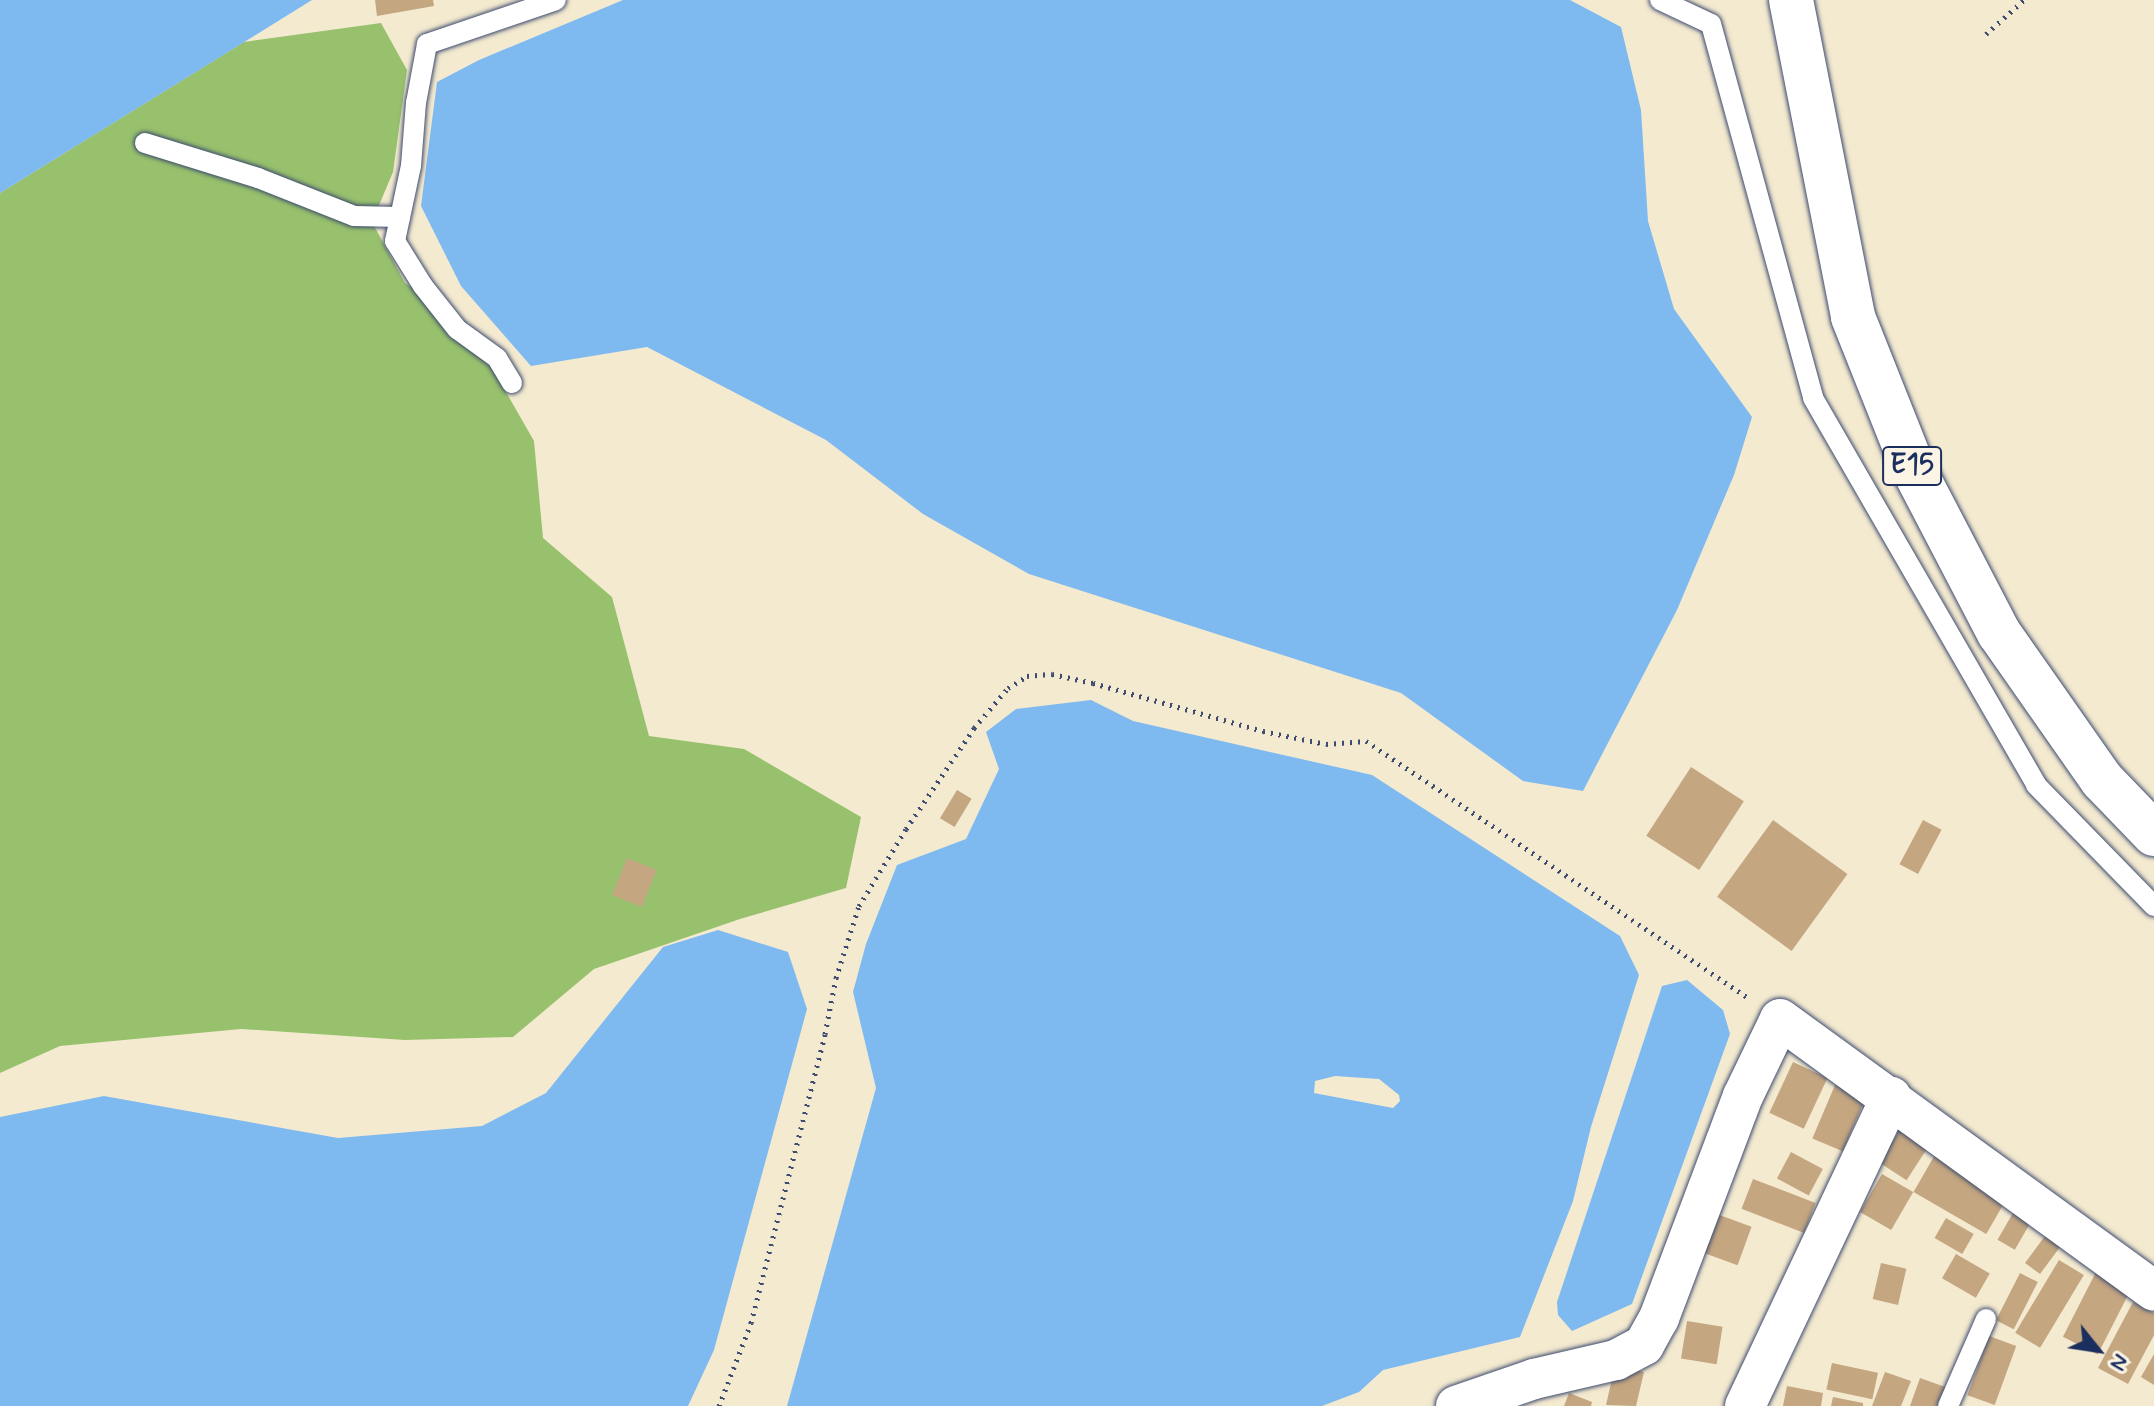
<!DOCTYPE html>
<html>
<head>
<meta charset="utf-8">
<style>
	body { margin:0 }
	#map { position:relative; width:2154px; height:1406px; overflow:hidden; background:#f4ead0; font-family:Mynerve,sans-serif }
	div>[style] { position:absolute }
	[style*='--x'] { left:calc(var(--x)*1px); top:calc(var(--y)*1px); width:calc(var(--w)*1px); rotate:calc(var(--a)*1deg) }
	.green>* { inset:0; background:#98c16d }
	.water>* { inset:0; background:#7ebaf0 }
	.building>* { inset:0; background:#c4a681; transform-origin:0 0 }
	.path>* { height:5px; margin-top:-2.5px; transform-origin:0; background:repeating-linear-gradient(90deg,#3c4b6f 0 2px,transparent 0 8px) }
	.roads { filter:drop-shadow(0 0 2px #3c4b6f) drop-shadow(0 0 2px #3c4b6f) }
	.lane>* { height:20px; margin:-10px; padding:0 10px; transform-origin:10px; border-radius:10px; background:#fff }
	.street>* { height:40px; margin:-20px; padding:0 20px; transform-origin:20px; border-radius:20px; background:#fff }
	.highway>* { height:44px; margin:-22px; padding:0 22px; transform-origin:22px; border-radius:22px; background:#fff }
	span { translate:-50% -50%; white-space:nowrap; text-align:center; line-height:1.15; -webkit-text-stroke:6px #fcf5e5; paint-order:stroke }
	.shield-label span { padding:2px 6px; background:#fcf5e5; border:2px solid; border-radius:6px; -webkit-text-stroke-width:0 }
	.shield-label { font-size:28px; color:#1b2f5e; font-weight:700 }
	.north { position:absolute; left:2058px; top:1310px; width:80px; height:80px; -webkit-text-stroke:6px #fcf5e5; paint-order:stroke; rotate:120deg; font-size:22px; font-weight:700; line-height:32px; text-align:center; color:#1b2f5e }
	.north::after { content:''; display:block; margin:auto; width:28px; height:36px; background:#1b2f5e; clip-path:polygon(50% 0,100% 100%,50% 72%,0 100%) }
</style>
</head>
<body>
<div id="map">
	<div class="green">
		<div style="clip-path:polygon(381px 23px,407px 70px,393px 172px,372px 222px,405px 283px,466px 322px,534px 441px,543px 538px,612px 597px,649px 736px,744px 749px,861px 817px,846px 888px,740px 919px,594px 969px,513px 1037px,405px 1040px,241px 1029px,60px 1046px,0 1073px,0 193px,244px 42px)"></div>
	</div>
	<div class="water">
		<div style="clip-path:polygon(0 0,312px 0,0 193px)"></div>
		<div style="clip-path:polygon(623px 0,1570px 0,1621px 27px,1641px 110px,1648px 221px,1674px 309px,1752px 417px,1734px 475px,1677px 610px,1583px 791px,1523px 781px,1401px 693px,1029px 574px,923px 514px,826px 440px,647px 347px,531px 366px,461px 286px,421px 206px,437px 82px,479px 60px)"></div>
		<div style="clip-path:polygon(evenodd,1091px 700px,1133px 721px,1372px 775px,1620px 936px,1639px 975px,1591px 1127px,1573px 1201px,1520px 1337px,1383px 1370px,1359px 1392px,1322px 1406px,787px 1406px,876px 1088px,853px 992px,866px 944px,897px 865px,966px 839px,999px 769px,986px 732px,1016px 709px,1091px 700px,1335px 1076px,1379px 1079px,1399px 1095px,1400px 1101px,1393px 1108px,1314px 1093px,1315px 1081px,1335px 1076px)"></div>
		<div style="clip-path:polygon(718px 930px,788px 952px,807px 1009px,714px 1350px,688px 1406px,0 1406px,0 1117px,104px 1096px,338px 1138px,482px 1126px,546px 1093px,663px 947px)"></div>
		<div style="clip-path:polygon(1687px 980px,1723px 1010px,1730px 1034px,1632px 1304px,1572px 1331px,1558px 1315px,1557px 1302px,1662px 986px)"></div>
	</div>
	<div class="building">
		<div style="clip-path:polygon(375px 0,433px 0,434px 6px,377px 16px)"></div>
		<div style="left:1691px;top:767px;width:63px;height:82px;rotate:33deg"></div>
		<div style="left:957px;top:790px;width:17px;height:33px;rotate:31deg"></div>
		<div style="left:1773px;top:820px;width:92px;height:95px;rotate:36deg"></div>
		<div style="left:1923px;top:820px;width:21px;height:50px;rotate:28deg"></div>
		<div style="left:627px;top:858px;width:32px;height:40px;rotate:22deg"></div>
		<div style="left:1793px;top:1062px;width:38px;height:56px;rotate:25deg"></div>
		<div style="left:1835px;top:1085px;width:33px;height:58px;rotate:23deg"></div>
		<div style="left:1905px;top:1122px;width:33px;height:48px;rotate:33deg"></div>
		<div style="left:1791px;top:1152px;width:36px;height:30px;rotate:28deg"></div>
		<div style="left:1936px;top:1153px;width:84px;height:45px;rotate:30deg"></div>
		<div style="left:1882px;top:1174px;width:36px;height:44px;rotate:30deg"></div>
		<div style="left:1753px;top:1179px;width:67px;height:32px;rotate:21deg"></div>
		<div style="left:2017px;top:1206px;width:20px;height:39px;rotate:30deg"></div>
		<div style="left:1714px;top:1213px;width:40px;height:41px;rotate:20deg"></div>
		<div style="left:1946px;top:1218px;width:32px;height:23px;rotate:30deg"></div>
		<div style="clip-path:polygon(2056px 1221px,2095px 1250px,2084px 1265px,2060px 1247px,2040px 1274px,2025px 1263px)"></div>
		<div style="left:1956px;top:1254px;width:39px;height:28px;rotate:30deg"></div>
		<div style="left:2059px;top:1260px;width:29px;height:85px;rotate:31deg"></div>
		<div style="left:1881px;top:1263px;width:26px;height:37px;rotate:13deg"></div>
		<div style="left:2097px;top:1270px;width:39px;height:75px;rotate:27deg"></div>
		<div style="left:2020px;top:1273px;width:20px;height:53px;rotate:27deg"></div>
		<div style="clip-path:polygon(2133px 1302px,2154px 1313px,2154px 1335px,2128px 1384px,2098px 1368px)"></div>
		<div style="left:1687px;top:1321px;width:36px;height:38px;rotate:9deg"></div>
		<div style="left:1989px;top:1336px;width:29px;height:63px;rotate:20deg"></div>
		<div style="clip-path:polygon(2154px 1354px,2154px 1385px,2141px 1377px)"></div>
		<div style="left:1832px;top:1363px;width:47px;height:27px;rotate:12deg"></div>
		<div style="clip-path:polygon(1615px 1366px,1644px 1372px,1636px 1406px,1606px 1405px)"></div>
		<div style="clip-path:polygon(1885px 1372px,1911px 1381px,1901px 1406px,1872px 1406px)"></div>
		<div style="clip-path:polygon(1920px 1378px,1948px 1388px,1942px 1406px,1910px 1406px)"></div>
		<div style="clip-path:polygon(1787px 1386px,1823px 1393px,1821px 1406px,1783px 1406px)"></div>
		<div style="clip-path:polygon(1569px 1393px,1592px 1402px,1591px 1406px,1564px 1406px)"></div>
		<div style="clip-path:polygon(1833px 1397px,1863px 1403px,1863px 1406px,1831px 1406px)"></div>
	</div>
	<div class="path">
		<div style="--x:1986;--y:34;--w:51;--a:-41.8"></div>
		<div style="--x:719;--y:1406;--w:89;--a:-68.9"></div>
		<div style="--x:751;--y:1323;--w:298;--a:-75.6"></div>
		<div style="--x:825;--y:1034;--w:57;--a:-78.9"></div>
		<div style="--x:836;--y:978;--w:76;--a:-72.3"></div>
		<div style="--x:859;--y:906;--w:90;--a:-58.6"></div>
		<div style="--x:906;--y:829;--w:122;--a:-56"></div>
		<div style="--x:974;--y:728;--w:52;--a:-49.6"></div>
		<div style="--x:1008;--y:688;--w:22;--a:-32"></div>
		<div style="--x:1027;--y:676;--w:25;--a:-5"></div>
		<div style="--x:1052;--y:674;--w:42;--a:12.4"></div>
		<div style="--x:1093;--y:683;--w:177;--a:15.8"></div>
		<div style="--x:1263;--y:731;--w:64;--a:11.7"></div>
		<div style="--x:1326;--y:744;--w:40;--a:-4.3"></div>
		<div style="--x:1366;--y:741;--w:463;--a:33.9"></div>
	</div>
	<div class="roads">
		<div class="lane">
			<div style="--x:1660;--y:0;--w:56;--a:25.2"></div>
			<div style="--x:1711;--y:24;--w:388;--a:74.7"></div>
			<div style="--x:1813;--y:398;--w:447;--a:60"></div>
			<div style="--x:2036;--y:785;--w:169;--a:45.7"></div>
			<div style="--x:145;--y:143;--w:118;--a:17.2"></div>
			<div style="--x:258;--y:178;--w:103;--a:21.6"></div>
			<div style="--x:354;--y:216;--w:46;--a:1.2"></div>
			<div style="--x:512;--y:383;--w:29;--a:-121"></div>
			<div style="--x:497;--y:358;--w:49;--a:-144.1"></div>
			<div style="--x:457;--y:329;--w:55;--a:-128.3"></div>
			<div style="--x:423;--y:286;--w:53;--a:-121.9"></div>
			<div style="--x:395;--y:241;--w:77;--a:-78"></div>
			<div style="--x:411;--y:166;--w:63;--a:-85.5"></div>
			<div style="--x:416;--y:103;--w:60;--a:-79.4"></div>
			<div style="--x:427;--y:44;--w:136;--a:-18.8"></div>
			<div style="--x:1948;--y:1406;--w:95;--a:-66.4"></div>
		</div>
		<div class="street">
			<div style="--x:1456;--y:1406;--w:83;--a:-19.1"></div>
			<div style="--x:1534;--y:1379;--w:84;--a:-13"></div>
			<div style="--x:1616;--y:1360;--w:32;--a:-28"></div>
			<div style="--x:1644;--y:1345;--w:31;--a:-61"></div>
			<div style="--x:1659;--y:1318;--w:237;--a:-69.3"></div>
			<div style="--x:1743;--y:1096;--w:85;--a:-64.3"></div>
			<div style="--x:1780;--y:1019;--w:462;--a:36"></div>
			<div style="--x:1745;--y:1406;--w:342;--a:-64.7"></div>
		</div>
		<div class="highway">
			<div style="--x:1791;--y:0;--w:323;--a:78.9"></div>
			<div style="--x:1853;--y:317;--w:165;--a:68.3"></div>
			<div style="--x:1914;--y:470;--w:184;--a:62.5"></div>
			<div style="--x:1999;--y:633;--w:179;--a:55"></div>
			<div style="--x:2102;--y:780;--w:75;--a:46.1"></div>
		</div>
	</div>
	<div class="shield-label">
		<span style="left:1912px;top:466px">E15</span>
	</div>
	<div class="north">N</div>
</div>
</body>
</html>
